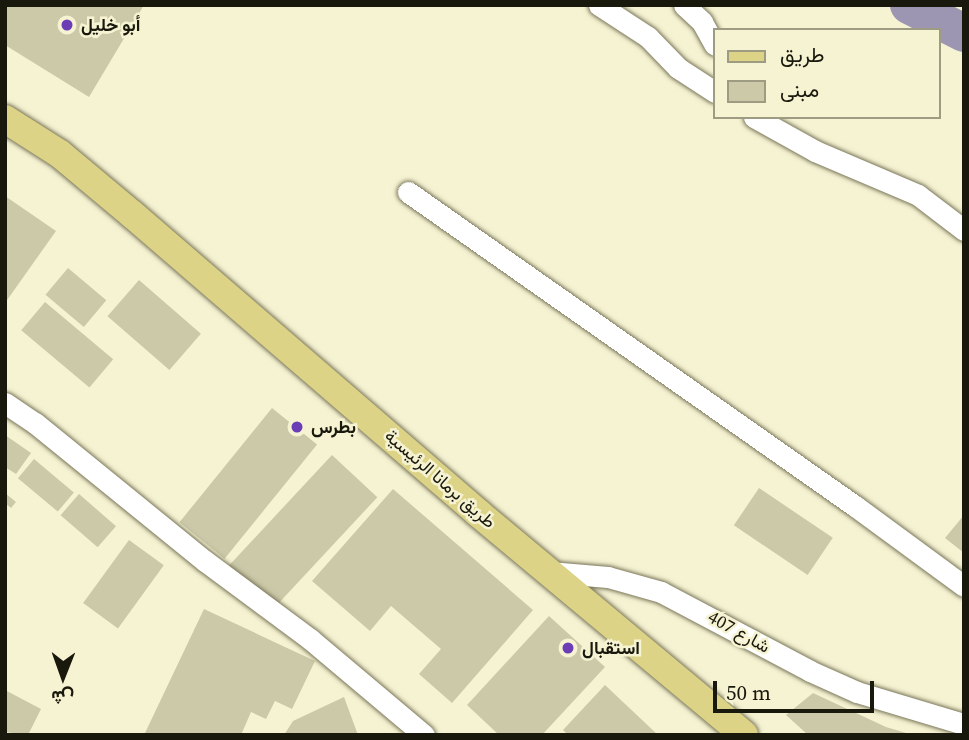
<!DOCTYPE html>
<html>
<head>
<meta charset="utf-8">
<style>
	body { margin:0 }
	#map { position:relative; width:969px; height:740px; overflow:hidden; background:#f6f3d3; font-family:"Source Serif 4",Vazirmatn,serif }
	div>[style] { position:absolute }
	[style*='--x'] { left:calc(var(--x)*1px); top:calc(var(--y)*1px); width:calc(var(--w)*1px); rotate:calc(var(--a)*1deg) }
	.river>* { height:38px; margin:-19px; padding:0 19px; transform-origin:19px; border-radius:19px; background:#9d96b2 }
	.building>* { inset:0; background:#ccc9a9; transform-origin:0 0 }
	.roads { filter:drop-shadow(0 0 2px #797659) drop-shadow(0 0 2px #797659) }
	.minor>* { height:21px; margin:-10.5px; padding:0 10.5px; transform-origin:10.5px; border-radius:10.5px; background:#fff }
	.major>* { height:28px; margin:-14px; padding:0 14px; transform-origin:14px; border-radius:14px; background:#dcd387 }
	.dots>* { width:19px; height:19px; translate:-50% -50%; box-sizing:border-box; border:4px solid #f6f3d3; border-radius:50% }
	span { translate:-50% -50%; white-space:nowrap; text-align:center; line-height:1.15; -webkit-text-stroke:5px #f6f3d3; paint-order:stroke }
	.poi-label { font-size:18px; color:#19180c; font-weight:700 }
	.left { translate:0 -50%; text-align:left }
	.street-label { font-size:18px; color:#19180c }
	.frame { position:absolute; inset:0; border:7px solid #19180c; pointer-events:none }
	.legend { position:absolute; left:713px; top:28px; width:228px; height:91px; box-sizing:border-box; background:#f6f3d3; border:2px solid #9e9b83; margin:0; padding:9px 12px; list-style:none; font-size:21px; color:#19180c }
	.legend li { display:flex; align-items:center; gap:14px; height:35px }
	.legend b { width:35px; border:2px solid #9e9b83 }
	.north { position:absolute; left:28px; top:642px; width:70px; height:70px; -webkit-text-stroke:5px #f6f3d3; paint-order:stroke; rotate:181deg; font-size:19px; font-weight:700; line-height:28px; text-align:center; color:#19180c }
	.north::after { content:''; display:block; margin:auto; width:24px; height:32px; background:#19180c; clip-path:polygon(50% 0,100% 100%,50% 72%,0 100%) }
	.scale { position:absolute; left:713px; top:681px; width:161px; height:32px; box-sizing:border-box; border:4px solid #19180c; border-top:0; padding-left:9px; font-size:21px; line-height:24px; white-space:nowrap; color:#19180c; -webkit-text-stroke:5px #f6f3d3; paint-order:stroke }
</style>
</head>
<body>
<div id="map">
	<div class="river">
		<div style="--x:909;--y:5;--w:62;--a:27"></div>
	</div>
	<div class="building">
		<div style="clip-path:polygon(5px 5px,144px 5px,89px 97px,5px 45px)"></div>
		<div style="clip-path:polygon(5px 196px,56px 231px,5px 303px)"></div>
		<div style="left:68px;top:268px;width:50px;height:35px;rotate:40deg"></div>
		<div style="left:139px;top:280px;width:82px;height:48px;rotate:41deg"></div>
		<div style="left:45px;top:302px;width:89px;height:37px;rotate:40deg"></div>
		<div style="left:272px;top:408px;width:58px;height:147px;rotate:39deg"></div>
		<div style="clip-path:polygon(5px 435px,31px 453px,16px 474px,5px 467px)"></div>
		<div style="left:332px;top:455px;width:62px;height:152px;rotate:43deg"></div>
		<div style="left:34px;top:459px;width:52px;height:25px;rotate:40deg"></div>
		<div style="left:759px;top:488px;width:89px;height:45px;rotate:34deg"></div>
		<div style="clip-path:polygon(393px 489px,533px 610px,452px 703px,419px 674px,441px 649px,391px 606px,370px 631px,312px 581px)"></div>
		<div style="clip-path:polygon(5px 493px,16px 502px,11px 508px,5px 503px)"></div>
		<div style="left:79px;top:494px;width:49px;height:28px;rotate:41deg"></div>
		<div style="clip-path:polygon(964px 515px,964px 553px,945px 538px)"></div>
		<div style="left:129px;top:540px;width:43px;height:78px;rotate:36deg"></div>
		<div style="clip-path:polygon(204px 609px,315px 661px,292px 709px,275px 701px,266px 719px,251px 712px,241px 735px,149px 735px,145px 733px)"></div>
		<div style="clip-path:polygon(549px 616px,605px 667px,542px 735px,499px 735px,467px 705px)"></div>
		<div style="clip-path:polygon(605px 685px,658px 735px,568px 735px,563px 730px)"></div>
		<div style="clip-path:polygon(5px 690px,41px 709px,28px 735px,5px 732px)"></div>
		<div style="clip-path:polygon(813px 693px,886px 727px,913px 735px,808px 735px,786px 715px)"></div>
		<div style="clip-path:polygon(344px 697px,358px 735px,284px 735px,293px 721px)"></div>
	</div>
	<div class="roads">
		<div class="minor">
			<div style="--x:599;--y:5;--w:59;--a:33.1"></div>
			<div style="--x:648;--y:37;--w:43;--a:45.9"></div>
			<div style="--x:678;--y:68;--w:44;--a:33"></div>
			<div style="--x:684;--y:5;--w:25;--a:43"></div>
			<div style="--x:702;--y:22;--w:26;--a:61"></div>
			<div style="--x:754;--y:117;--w:70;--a:29.1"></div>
			<div style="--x:815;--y:151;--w:112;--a:23.1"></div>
			<div style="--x:918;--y:195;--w:58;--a:37.3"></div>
			<div style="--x:408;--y:192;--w:546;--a:35.09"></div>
			<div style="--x:855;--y:506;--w:135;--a:36.3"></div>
			<div style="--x:5;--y:403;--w:36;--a:34"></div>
			<div style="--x:35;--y:423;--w:219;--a:39.1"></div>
			<div style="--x:205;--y:561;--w:131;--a:36.6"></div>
			<div style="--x:310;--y:639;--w:149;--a:40.1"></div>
			<div style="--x:549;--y:572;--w:59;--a:4.8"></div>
			<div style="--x:608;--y:577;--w:55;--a:15.8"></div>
			<div style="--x:661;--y:592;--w:169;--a:27.9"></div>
			<div style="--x:810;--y:671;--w:51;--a:24.1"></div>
			<div style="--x:857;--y:692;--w:112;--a:16.7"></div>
		</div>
		<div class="major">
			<div style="--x:5;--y:119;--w:65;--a:32.5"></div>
			<div style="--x:60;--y:154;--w:95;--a:39.9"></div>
			<div style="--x:133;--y:215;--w:456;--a:40.8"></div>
			<div style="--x:478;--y:513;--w:346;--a:39.8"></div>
		</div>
	</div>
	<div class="dots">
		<div style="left:67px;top:25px;background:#6b3eb6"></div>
		<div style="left:297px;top:427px;background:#6b3eb6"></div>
		<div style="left:568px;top:648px;background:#6b3eb6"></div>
	</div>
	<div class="poi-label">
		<span class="left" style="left:81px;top:25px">أبو خليل</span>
		<span class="left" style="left:311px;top:427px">بطرس</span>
		<span class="left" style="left:582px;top:648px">استقبال</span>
	</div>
	<div class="street-label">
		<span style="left:440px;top:479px;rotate:41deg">طريق برمانا الرئيسية</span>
		<span style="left:739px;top:632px;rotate:29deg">شارع 407</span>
	</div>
	<div class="frame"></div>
	<ul class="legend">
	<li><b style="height:9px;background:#dcd387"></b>طريق</li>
	<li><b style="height:19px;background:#ccc9a9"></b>مبنى</li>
	</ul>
	<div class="north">ش</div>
	<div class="scale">50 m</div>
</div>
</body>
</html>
